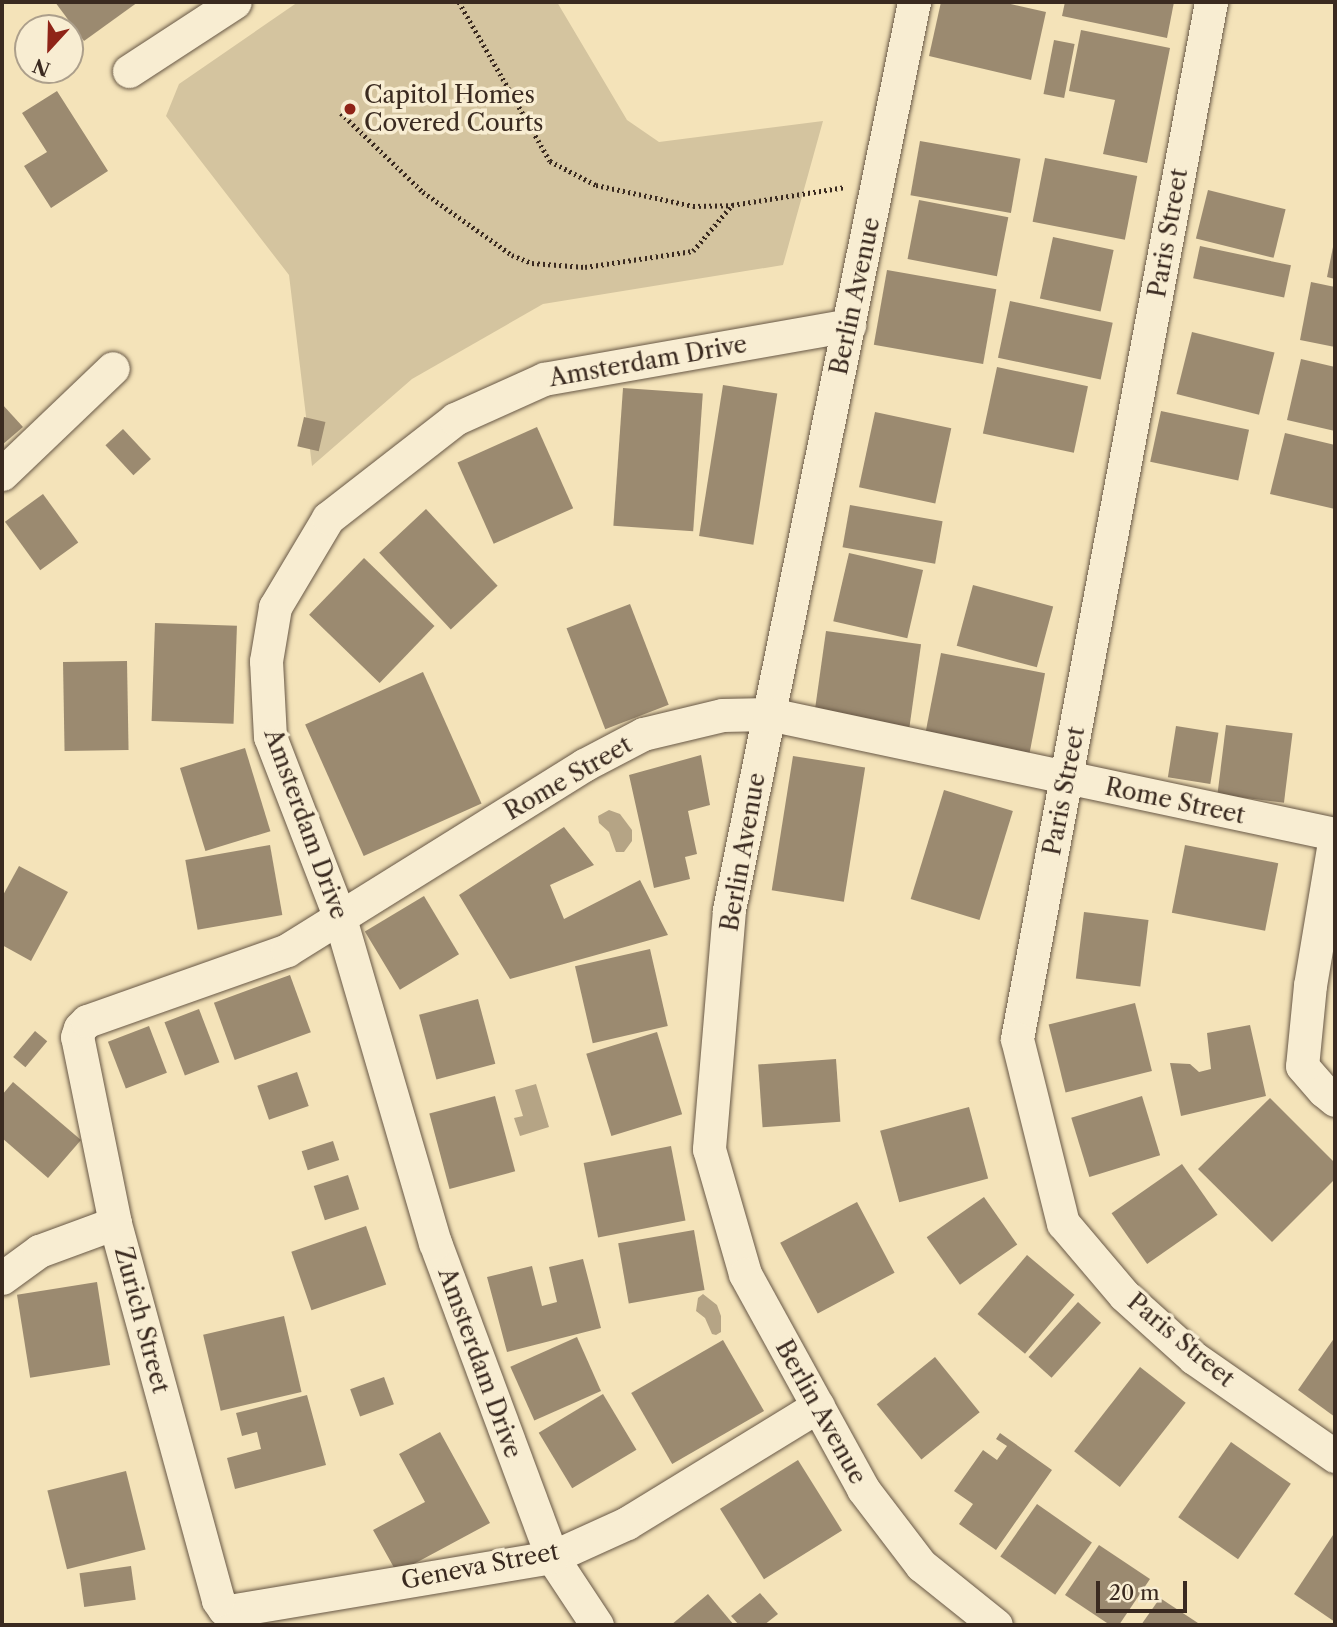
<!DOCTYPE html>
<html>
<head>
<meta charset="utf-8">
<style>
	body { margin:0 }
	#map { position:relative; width:1337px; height:1627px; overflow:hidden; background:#f4e3b9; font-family:"Libre Caslon Text",serif }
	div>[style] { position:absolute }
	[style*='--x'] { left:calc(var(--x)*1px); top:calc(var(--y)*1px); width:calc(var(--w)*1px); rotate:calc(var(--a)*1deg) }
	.green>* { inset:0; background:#d4c49f }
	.water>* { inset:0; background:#b5a485 }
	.building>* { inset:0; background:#9b8a70; transform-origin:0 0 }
	.path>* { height:4.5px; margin-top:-2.25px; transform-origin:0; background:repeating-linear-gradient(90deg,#3a2a20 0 2px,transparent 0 5.5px) }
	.roads { filter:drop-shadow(0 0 2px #685846) drop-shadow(0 0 2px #685846) }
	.minor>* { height:33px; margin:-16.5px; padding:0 16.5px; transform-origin:16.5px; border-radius:16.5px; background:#f8edd2 }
	.dots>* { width:19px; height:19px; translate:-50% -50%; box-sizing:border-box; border:4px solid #f8edd2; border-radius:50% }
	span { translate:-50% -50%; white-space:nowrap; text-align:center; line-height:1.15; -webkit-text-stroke:7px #f8edd2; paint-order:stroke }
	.poi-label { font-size:24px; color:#3a2a20 }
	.left { translate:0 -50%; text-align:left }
	.street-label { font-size:24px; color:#3a2a20 }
	.frame { position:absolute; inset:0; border:4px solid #3a2a20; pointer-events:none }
	.north { position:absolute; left:14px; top:14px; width:70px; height:70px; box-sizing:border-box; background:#f8edd2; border:2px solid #ac9f8b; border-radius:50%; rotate:202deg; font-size:19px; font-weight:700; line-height:28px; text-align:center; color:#3a2a20 }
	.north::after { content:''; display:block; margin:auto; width:24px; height:32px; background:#8f2418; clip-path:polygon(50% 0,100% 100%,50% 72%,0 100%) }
	.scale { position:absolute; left:1096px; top:1581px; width:91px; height:32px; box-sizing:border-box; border:4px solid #3a2a20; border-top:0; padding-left:9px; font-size:21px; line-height:24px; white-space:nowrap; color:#3a2a20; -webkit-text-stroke:5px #f8edd2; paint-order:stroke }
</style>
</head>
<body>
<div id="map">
	<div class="green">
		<div style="clip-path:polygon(298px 2px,557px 2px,627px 120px,659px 142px,823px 121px,783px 265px,543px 304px,412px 379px,312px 466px,289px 275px,166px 116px,179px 84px)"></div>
	</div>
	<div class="water">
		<div style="clip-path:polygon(609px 810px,620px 814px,632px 830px,632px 841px,624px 852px,616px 852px,609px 832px,599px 823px,598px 816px)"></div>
		<div style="clip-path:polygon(536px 1084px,549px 1127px,520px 1136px,514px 1118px,523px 1116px,515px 1090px)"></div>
		<div style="clip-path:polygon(703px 1294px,717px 1305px,721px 1316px,721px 1332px,716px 1335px,712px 1334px,705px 1318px,696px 1311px,698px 1298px)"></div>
	</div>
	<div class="building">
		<div style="clip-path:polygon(55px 2px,138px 2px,84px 41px)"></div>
		<div style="clip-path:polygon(941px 2px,1002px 2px,1046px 12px,1031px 80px,929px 56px)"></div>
		<div style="clip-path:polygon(1065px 2px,1174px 2px,1167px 38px,1062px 16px)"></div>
		<div style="clip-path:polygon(1081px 30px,1170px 48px,1147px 163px,1103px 154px,1115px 100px,1069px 91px)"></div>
		<div style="left:1054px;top:40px;width:21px;height:55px;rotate:11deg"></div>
		<div style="clip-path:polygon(57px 91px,108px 171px,51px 208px,24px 166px,47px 152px,22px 113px)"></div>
		<div style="left:920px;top:141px;width:102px;height:55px;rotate:10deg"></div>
		<div style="left:1045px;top:158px;width:94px;height:65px;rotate:11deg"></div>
		<div style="left:1208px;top:190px;width:80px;height:50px;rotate:14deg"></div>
		<div style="left:919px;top:200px;width:91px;height:60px;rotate:11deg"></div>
		<div style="left:1053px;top:237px;width:62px;height:63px;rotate:12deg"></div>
		<div style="clip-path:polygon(1334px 242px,1335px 242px,1335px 279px,1327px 277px)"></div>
		<div style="left:1200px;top:246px;width:93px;height:33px;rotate:12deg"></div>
		<div style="left:887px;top:270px;width:111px;height:76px;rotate:10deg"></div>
		<div style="clip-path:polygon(1311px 282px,1335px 287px,1335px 347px,1300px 340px)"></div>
		<div style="left:1010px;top:301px;width:105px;height:58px;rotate:12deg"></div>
		<div style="left:1192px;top:332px;width:85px;height:64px;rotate:14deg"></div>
		<div style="clip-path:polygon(1301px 359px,1335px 367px,1335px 431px,1287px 420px)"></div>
		<div style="left:997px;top:367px;width:93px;height:68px;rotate:12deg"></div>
		<div style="left:723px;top:385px;width:55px;height:153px;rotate:9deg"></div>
		<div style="left:623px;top:388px;width:80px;height:138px;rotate:4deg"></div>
		<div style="clip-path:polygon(2px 404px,23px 427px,2px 445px)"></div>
		<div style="left:1161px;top:411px;width:90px;height:52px;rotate:12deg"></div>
		<div style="left:875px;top:412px;width:78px;height:77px;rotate:12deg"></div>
		<div style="left:304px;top:417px;width:22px;height:30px;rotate:13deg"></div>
		<div style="left:537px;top:427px;width:89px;height:87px;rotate:66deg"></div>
		<div style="left:123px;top:429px;width:41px;height:24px;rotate:47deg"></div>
		<div style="clip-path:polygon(1285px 433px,1335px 445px,1335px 509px,1270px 494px)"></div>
		<div style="left:43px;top:494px;width:60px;height:47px;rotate:54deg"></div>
		<div style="left:850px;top:505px;width:94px;height:43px;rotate:10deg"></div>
		<div style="left:426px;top:509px;width:105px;height:64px;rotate:47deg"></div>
		<div style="left:849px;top:553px;width:76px;height:70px;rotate:13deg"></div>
		<div style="left:364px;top:558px;width:98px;height:79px;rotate:44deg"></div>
		<div style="left:973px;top:585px;width:83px;height:63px;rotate:15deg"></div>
		<div style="left:630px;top:604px;width:108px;height:68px;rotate:69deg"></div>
		<div style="left:155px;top:623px;width:82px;height:98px;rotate:2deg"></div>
		<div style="left:826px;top:631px;width:96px;height:84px;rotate:8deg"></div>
		<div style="left:941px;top:653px;width:106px;height:85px;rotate:11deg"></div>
		<div style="left:127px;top:661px;width:89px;height:64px;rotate:89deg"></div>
		<div style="left:423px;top:672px;width:144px;height:129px;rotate:66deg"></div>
		<div style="left:1226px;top:725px;width:67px;height:70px;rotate:7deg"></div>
		<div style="left:1176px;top:726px;width:43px;height:52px;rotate:9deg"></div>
		<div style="left:245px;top:748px;width:87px;height:68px;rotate:73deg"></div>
		<div style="clip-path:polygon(701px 755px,710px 805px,688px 811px,697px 854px,685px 857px,690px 879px,654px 888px,629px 775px)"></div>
		<div style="left:793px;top:756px;width:73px;height:136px;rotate:9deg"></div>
		<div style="left:944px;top:790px;width:72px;height:114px;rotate:17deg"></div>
		<div style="clip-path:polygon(564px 827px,594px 865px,550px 885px,564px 919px,640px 880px,668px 935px,510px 979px,459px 895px)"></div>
		<div style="left:270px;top:845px;width:71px;height:86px;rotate:80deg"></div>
		<div style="left:1185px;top:845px;width:95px;height:69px;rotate:11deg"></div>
		<div style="clip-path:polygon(19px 866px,68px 892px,31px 961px,2px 945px,2px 897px)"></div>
		<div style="left:424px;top:896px;width:68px;height:69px;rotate:59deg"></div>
		<div style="left:1084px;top:912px;width:65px;height:67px;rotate:7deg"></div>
		<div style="left:650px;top:949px;width:79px;height:77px;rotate:77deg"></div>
		<div style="left:290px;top:975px;width:61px;height:81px;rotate:70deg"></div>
		<div style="left:478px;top:999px;width:67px;height:61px;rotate:75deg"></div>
		<div style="left:1135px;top:1003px;width:70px;height:89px;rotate:76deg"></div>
		<div style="left:199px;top:1009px;width:57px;height:37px;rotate:69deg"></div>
		<div style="clip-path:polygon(1250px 1025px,1266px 1096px,1181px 1116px,1170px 1063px,1190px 1064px,1199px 1072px,1211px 1069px,1207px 1033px)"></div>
		<div style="left:149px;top:1026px;width:50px;height:44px;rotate:69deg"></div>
		<div style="left:35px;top:1031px;width:16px;height:34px;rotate:40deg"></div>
		<div style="left:657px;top:1032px;width:86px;height:74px;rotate:73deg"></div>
		<div style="left:836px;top:1059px;width:63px;height:78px;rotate:86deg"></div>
		<div style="left:297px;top:1072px;width:36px;height:42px;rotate:71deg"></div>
		<div style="clip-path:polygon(13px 1082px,81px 1140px,48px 1178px,2px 1138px,2px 1095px)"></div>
		<div style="left:495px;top:1096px;width:78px;height:68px;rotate:75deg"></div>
		<div style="left:1142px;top:1096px;width:62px;height:74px;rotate:73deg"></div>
		<div style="clip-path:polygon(1270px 1098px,1335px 1163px,1335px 1179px,1272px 1242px,1198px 1169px)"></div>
		<div style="left:969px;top:1107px;width:74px;height:92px;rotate:75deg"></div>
		<div style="left:333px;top:1141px;width:20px;height:33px;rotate:72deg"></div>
		<div style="left:671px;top:1146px;width:76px;height:89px;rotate:79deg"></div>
		<div style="left:1182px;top:1164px;width:62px;height:86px;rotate:55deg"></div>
		<div style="left:348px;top:1175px;width:36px;height:36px;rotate:72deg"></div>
		<div style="left:984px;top:1197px;width:58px;height:70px;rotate:55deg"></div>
		<div style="left:857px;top:1202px;width:80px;height:87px;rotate:62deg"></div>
		<div style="left:366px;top:1226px;width:62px;height:79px;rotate:71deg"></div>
		<div style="left:694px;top:1230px;width:61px;height:77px;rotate:80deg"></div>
		<div style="left:1027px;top:1255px;width:62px;height:77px;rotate:40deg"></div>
		<div style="clip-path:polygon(583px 1259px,601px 1328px,507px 1352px,487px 1277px,532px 1266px,542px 1306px,557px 1302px,549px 1267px)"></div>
		<div style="left:97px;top:1282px;width:84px;height:81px;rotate:81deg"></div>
		<div style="left:1078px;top:1302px;width:31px;height:74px;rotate:42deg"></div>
		<div style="left:284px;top:1316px;width:78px;height:83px;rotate:77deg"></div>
		<div style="left:577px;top:1337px;width:59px;height:73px;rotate:66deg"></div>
		<div style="clip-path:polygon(1335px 1337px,1335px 1417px,1298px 1390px)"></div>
		<div style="left:723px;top:1340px;width:82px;height:106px;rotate:60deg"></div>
		<div style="left:935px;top:1357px;width:71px;height:75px;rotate:51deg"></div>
		<div style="left:1140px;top:1367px;width:58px;height:107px;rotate:38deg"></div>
		<div style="left:384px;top:1377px;width:29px;height:36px;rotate:70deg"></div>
		<div style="left:603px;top:1394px;width:65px;height:75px;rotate:59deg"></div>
		<div style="clip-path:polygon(307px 1395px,326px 1465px,235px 1489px,227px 1458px,261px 1449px,257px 1432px,242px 1436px,236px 1413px)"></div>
		<div style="clip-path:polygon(440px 1432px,490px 1523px,397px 1573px,373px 1530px,425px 1502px,399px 1454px)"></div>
		<div style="clip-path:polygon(1000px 1433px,1052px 1470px,996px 1550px,959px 1524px,973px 1504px,954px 1491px,983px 1450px,997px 1460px,1007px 1446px,996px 1439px)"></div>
		<div style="left:1231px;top:1442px;width:73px;height:92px;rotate:35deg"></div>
		<div style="left:798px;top:1460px;width:83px;height:92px;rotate:58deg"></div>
		<div style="left:126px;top:1471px;width:81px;height:81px;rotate:76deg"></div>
		<div style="left:1037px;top:1504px;width:67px;height:64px;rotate:35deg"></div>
		<div style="clip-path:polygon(1335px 1532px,1335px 1622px,1294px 1594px)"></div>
		<div style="clip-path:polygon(1099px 1545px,1150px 1579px,1119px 1625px,1110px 1625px,1065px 1595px)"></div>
		<div style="left:131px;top:1566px;width:34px;height:52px;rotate:82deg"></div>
		<div style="clip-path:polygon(760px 1593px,778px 1614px,764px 1625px,739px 1625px,731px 1616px)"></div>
		<div style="clip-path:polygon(708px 1594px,734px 1625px,671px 1625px)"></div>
		<div style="clip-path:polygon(1160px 1598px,1201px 1625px,1141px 1625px)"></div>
	</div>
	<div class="path">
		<div style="--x:459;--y:2;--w:183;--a:60.2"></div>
		<div style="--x:550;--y:161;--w:52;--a:27.6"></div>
		<div style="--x:596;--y:185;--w:99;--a:12.2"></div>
		<div style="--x:693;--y:206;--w:39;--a:-1"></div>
		<div style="--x:732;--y:205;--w:115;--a:-9"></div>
		<div style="--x:341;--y:113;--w:114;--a:43.9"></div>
		<div style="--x:423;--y:192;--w:109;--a:35.3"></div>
		<div style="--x:512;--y:255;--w:22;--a:22"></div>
		<div style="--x:532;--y:263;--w:53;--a:4.3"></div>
		<div style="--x:585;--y:267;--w:109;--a:-8.4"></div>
		<div style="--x:693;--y:251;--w:60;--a:-49.7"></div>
	</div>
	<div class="roads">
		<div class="minor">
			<div style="--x:914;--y:2;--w:927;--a:101.52"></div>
			<div style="--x:729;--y:910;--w:240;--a:94.8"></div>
			<div style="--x:709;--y:1149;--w:130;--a:73.9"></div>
			<div style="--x:745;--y:1274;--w:245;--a:61.2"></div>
			<div style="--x:863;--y:1489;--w:96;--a:52.7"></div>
			<div style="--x:921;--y:1565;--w:96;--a:38.7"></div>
			<div style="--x:1211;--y:2;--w:1055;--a:100.6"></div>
			<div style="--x:1017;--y:1039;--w:190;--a:76"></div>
			<div style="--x:1063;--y:1223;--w:94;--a:49.7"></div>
			<div style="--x:1124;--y:1295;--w:94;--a:42"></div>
			<div style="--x:1194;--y:1358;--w:172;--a:34.8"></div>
			<div style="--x:129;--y:71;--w:126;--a:-33.1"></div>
			<div style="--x:2;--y:474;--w:153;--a:-43.7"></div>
			<div style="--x:1335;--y:836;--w:151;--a:99.5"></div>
			<div style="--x:1310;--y:985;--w:81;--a:95.6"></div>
			<div style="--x:1302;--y:1066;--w:33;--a:49"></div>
			<div style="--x:1324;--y:1091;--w:14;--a:39"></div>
			<div style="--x:2;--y:1278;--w:46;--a:-36.1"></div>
			<div style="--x:39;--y:1251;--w:81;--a:-20.2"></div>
			<div style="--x:818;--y:1406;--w:224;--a:148.5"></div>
			<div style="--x:627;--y:1523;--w:82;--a:155.6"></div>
			<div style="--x:552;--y:1557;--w:326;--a:170.5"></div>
			<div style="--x:231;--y:1611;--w:7;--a:-164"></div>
			<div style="--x:224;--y:1609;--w:11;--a:-124"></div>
			<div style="--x:218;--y:1600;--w:391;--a:-105.3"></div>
			<div style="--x:115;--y:1223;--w:190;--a:-101.5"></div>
			<div style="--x:77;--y:1037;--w:9;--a:-72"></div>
			<div style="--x:80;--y:1028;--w:10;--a:-45"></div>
			<div style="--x:87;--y:1021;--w:212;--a:-19.5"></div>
			<div style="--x:287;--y:950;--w:350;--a:-31.9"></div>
			<div style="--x:584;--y:765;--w:67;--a:-27.7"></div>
			<div style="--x:643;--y:734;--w:81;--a:-13.5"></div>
			<div style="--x:722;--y:715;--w:47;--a:-1.2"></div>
			<div style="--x:769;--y:714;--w:579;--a:11.97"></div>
			<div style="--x:597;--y:1625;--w:82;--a:-123.5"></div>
			<div style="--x:552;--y:1557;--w:335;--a:-110.4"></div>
			<div style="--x:435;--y:1243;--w:339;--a:-106.3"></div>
			<div style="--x:340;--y:918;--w:194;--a:-111.1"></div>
			<div style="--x:270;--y:737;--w:76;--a:-93"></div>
			<div style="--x:266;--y:661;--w:55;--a:-80.5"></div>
			<div style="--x:275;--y:607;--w:104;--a:-59.2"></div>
			<div style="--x:328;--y:518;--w:161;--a:-37.9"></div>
			<div style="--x:455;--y:419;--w:98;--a:-24.2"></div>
			<div style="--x:544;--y:379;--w:310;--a:-10"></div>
		</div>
	</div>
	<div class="dots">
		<div style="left:350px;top:109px;background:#8f2418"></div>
	</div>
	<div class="poi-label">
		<span class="left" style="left:364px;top:109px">Capitol Homes<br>Covered Courts</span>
	</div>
	<div class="street-label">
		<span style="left:1168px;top:233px;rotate:-80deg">Paris Street</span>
		<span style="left:855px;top:296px;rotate:-78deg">Berlin Avenue</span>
		<span style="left:648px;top:361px;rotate:-10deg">Amsterdam Drive</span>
		<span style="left:568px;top:778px;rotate:-30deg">Rome Street</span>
		<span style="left:1064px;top:791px;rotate:-79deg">Paris Street</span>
		<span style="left:1175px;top:801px;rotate:12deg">Rome Street</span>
		<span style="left:306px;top:824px;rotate:70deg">Amsterdam Drive</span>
		<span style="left:743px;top:852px;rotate:-80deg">Berlin Avenue</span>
		<span style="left:142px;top:1320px;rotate:75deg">Zurich Street</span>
		<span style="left:1181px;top:1340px;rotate:40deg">Paris Street</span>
		<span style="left:480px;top:1363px;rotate:70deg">Amsterdam Drive</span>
		<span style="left:821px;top:1412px;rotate:61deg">Berlin Avenue</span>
		<span style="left:480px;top:1566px;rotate:-11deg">Geneva Street</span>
	</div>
	<div class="frame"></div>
	<div class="north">N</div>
	<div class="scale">20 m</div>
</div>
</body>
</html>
